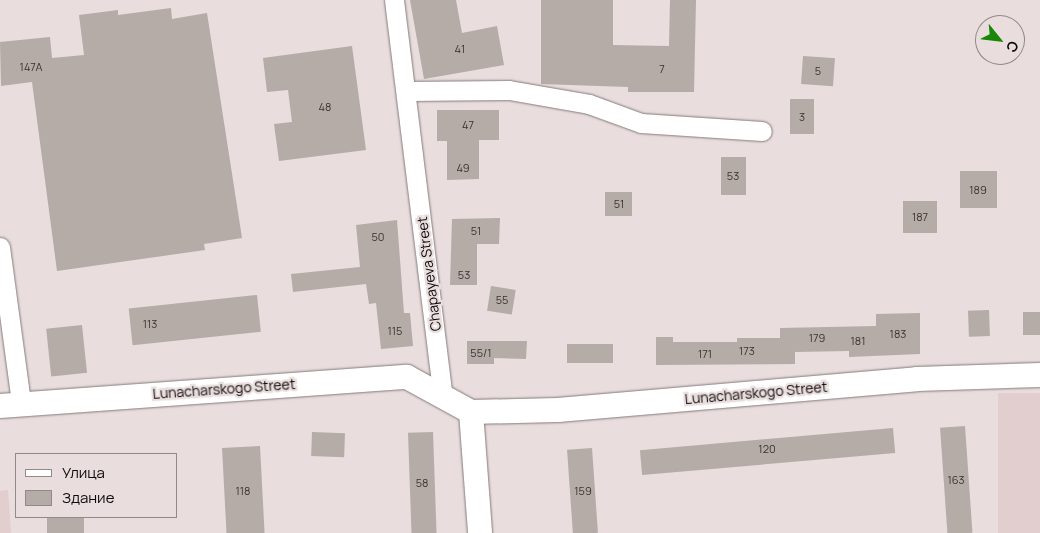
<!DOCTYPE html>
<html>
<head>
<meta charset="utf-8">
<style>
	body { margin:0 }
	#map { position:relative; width:1040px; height:533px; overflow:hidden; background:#e9dddd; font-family:Manrope,sans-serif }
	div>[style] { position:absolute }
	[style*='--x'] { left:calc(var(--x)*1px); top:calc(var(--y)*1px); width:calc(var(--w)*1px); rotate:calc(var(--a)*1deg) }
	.built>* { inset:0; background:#e3cecf; transform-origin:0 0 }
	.building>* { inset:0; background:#b5aba7; transform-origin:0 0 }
	.roads { filter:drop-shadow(0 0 1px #847a7a) drop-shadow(0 0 1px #847a7a) }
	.minor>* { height:19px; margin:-9.5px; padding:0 9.5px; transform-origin:9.5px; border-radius:9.5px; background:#fff }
	.tertiary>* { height:24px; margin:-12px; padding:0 12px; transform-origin:12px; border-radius:12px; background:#fff }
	span { translate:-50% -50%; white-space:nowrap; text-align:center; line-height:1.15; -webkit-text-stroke:4.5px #e9dddd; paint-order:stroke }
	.number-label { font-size:11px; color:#383332 }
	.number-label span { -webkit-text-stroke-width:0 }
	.street-label { font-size:14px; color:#0f0b0b }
	.legend { position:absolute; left:15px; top:453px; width:162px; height:65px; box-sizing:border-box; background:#e9dddd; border:1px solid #928989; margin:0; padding:6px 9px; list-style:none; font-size:15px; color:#0f0b0b }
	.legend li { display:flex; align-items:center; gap:10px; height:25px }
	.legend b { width:25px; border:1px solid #928989 }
	.north { position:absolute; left:975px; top:15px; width:50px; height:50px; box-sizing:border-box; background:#e9dddd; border:1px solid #928989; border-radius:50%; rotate:119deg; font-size:14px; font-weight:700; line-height:20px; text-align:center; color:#0f0b0b }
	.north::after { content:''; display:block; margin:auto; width:18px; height:22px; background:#168805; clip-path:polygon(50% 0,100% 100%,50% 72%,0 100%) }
</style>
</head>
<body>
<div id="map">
	<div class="built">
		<div style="left:1040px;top:393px;width:140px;height:42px;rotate:90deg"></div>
		<div style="clip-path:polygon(8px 490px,11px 533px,0 533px,0 491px)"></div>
	</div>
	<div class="building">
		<div style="clip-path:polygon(410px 0,456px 0,462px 33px,497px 26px,504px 65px,424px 79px)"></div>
		<div style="clip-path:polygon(541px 0,613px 0,613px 45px,669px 46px,670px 0,696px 0,694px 92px,628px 92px,628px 87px,541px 84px)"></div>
		<div style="clip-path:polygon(171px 8px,172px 19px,207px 13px,242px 238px,204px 244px,205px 250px,57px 271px,32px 82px,1px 86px,0 42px,50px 37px,52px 58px,84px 55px,79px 15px,118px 10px,118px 15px)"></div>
		<div style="clip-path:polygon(352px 46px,366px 150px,279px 161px,274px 124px,292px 122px,288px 90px,267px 92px,263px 58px)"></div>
		<div style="left:803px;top:56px;width:32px;height:28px;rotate:4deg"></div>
		<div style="left:790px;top:99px;width:24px;height:35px"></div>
		<div style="clip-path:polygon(437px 110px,499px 110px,499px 140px,479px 140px,479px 179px,447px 180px,447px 141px,437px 141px)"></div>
		<div style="left:721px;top:157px;width:25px;height:38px"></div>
		<div style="left:997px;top:171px;width:37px;height:37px;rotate:90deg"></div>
		<div style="left:605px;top:192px;width:27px;height:24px"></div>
		<div style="left:903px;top:201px;width:34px;height:32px"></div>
		<div style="clip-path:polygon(500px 218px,499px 244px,477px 244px,477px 285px,450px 285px,452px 219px)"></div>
		<div style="clip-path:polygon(397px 220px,404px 313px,410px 313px,413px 346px,381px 349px,376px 303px,369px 304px,366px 284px,293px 292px,291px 274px,360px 267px,356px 225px)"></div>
		<div style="left:491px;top:286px;width:25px;height:25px;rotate:9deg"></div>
		<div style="left:257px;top:295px;width:37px;height:129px;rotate:84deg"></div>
		<div style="left:989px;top:310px;width:26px;height:21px;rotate:88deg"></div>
		<div style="left:1023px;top:312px;width:17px;height:23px"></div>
		<div style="clip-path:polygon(920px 313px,920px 354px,849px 357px,849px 351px,795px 352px,795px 364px,656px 365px,656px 337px,673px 337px,673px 342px,737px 342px,737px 338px,780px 338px,780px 328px,876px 326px,876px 314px)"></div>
		<div style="left:82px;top:325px;width:48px;height:36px;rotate:84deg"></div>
		<div style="clip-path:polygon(467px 341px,527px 341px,526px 359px,494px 358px,494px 364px,467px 364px)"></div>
		<div style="left:567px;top:344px;width:46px;height:19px"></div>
		<div style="left:965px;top:426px;width:107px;height:25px;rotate:86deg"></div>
		<div style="left:893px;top:428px;width:25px;height:254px;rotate:85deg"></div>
		<div style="left:312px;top:432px;width:33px;height:24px;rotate:2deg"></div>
		<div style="left:433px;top:432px;width:101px;height:25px;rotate:88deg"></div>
		<div style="left:260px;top:446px;width:87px;height:38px;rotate:87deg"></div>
		<div style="left:592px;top:448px;width:85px;height:25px;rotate:86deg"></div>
		<div style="left:47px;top:517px;width:37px;height:16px"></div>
	</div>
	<div class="roads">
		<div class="minor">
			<div style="--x:394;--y:0;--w:400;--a:83"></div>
			<div style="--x:407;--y:91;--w:102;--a:-0.6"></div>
			<div style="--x:509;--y:90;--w:81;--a:9.9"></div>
			<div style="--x:589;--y:104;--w:55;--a:20.1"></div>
			<div style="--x:641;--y:123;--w:121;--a:3.8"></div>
			<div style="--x:0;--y:247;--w:157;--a:82.3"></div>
		</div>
		<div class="tertiary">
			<div style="--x:0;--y:406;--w:408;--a:-4.1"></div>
			<div style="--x:407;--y:377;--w:73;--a:28.7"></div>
			<div style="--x:471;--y:412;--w:87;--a:-1.3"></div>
			<div style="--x:558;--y:410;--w:360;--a:-4.9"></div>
			<div style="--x:917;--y:379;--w:123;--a:-1.9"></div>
			<div style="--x:471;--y:412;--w:121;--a:85.7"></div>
		</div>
	</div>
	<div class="number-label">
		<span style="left:460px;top:49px">41</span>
		<span style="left:31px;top:67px">147А</span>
		<span style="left:662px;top:69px">7</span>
		<span style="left:818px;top:71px">5</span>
		<span style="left:325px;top:107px">48</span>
		<span style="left:802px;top:117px">3</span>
		<span style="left:468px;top:125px">47</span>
		<span style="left:463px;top:168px">49</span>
		<span style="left:733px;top:176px">53</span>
		<span style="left:978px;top:190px">189</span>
		<span style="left:619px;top:204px">51</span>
		<span style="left:920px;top:217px">187</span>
		<span style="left:476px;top:231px">51</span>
		<span style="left:378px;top:237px">50</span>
		<span style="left:464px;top:275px">53</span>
		<span style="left:502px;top:300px">55</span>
		<span style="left:150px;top:324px">113</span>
		<span style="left:395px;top:331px">115</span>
		<span style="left:898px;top:334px">183</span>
		<span style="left:817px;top:338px">179</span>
		<span style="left:858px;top:341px">181</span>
		<span style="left:747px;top:351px">173</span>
		<span style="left:481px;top:353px">55/1</span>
		<span style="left:705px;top:354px">171</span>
		<span style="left:767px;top:449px">120</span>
		<span style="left:956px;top:480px">163</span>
		<span style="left:422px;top:483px">58</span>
		<span style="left:243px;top:491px">118</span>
		<span style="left:583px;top:491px">159</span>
	</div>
	<div class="street-label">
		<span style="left:429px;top:274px;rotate:-97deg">Chapayeva Street</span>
		<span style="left:224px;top:389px;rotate:-4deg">Lunacharskogo Street</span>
		<span style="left:756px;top:393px;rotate:-5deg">Lunacharskogo Street</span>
	</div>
	<ul class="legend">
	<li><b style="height:6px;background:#fff"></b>Улица</li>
	<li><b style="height:14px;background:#b5aba7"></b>Здание</li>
	</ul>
	<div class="north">С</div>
</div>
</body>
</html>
